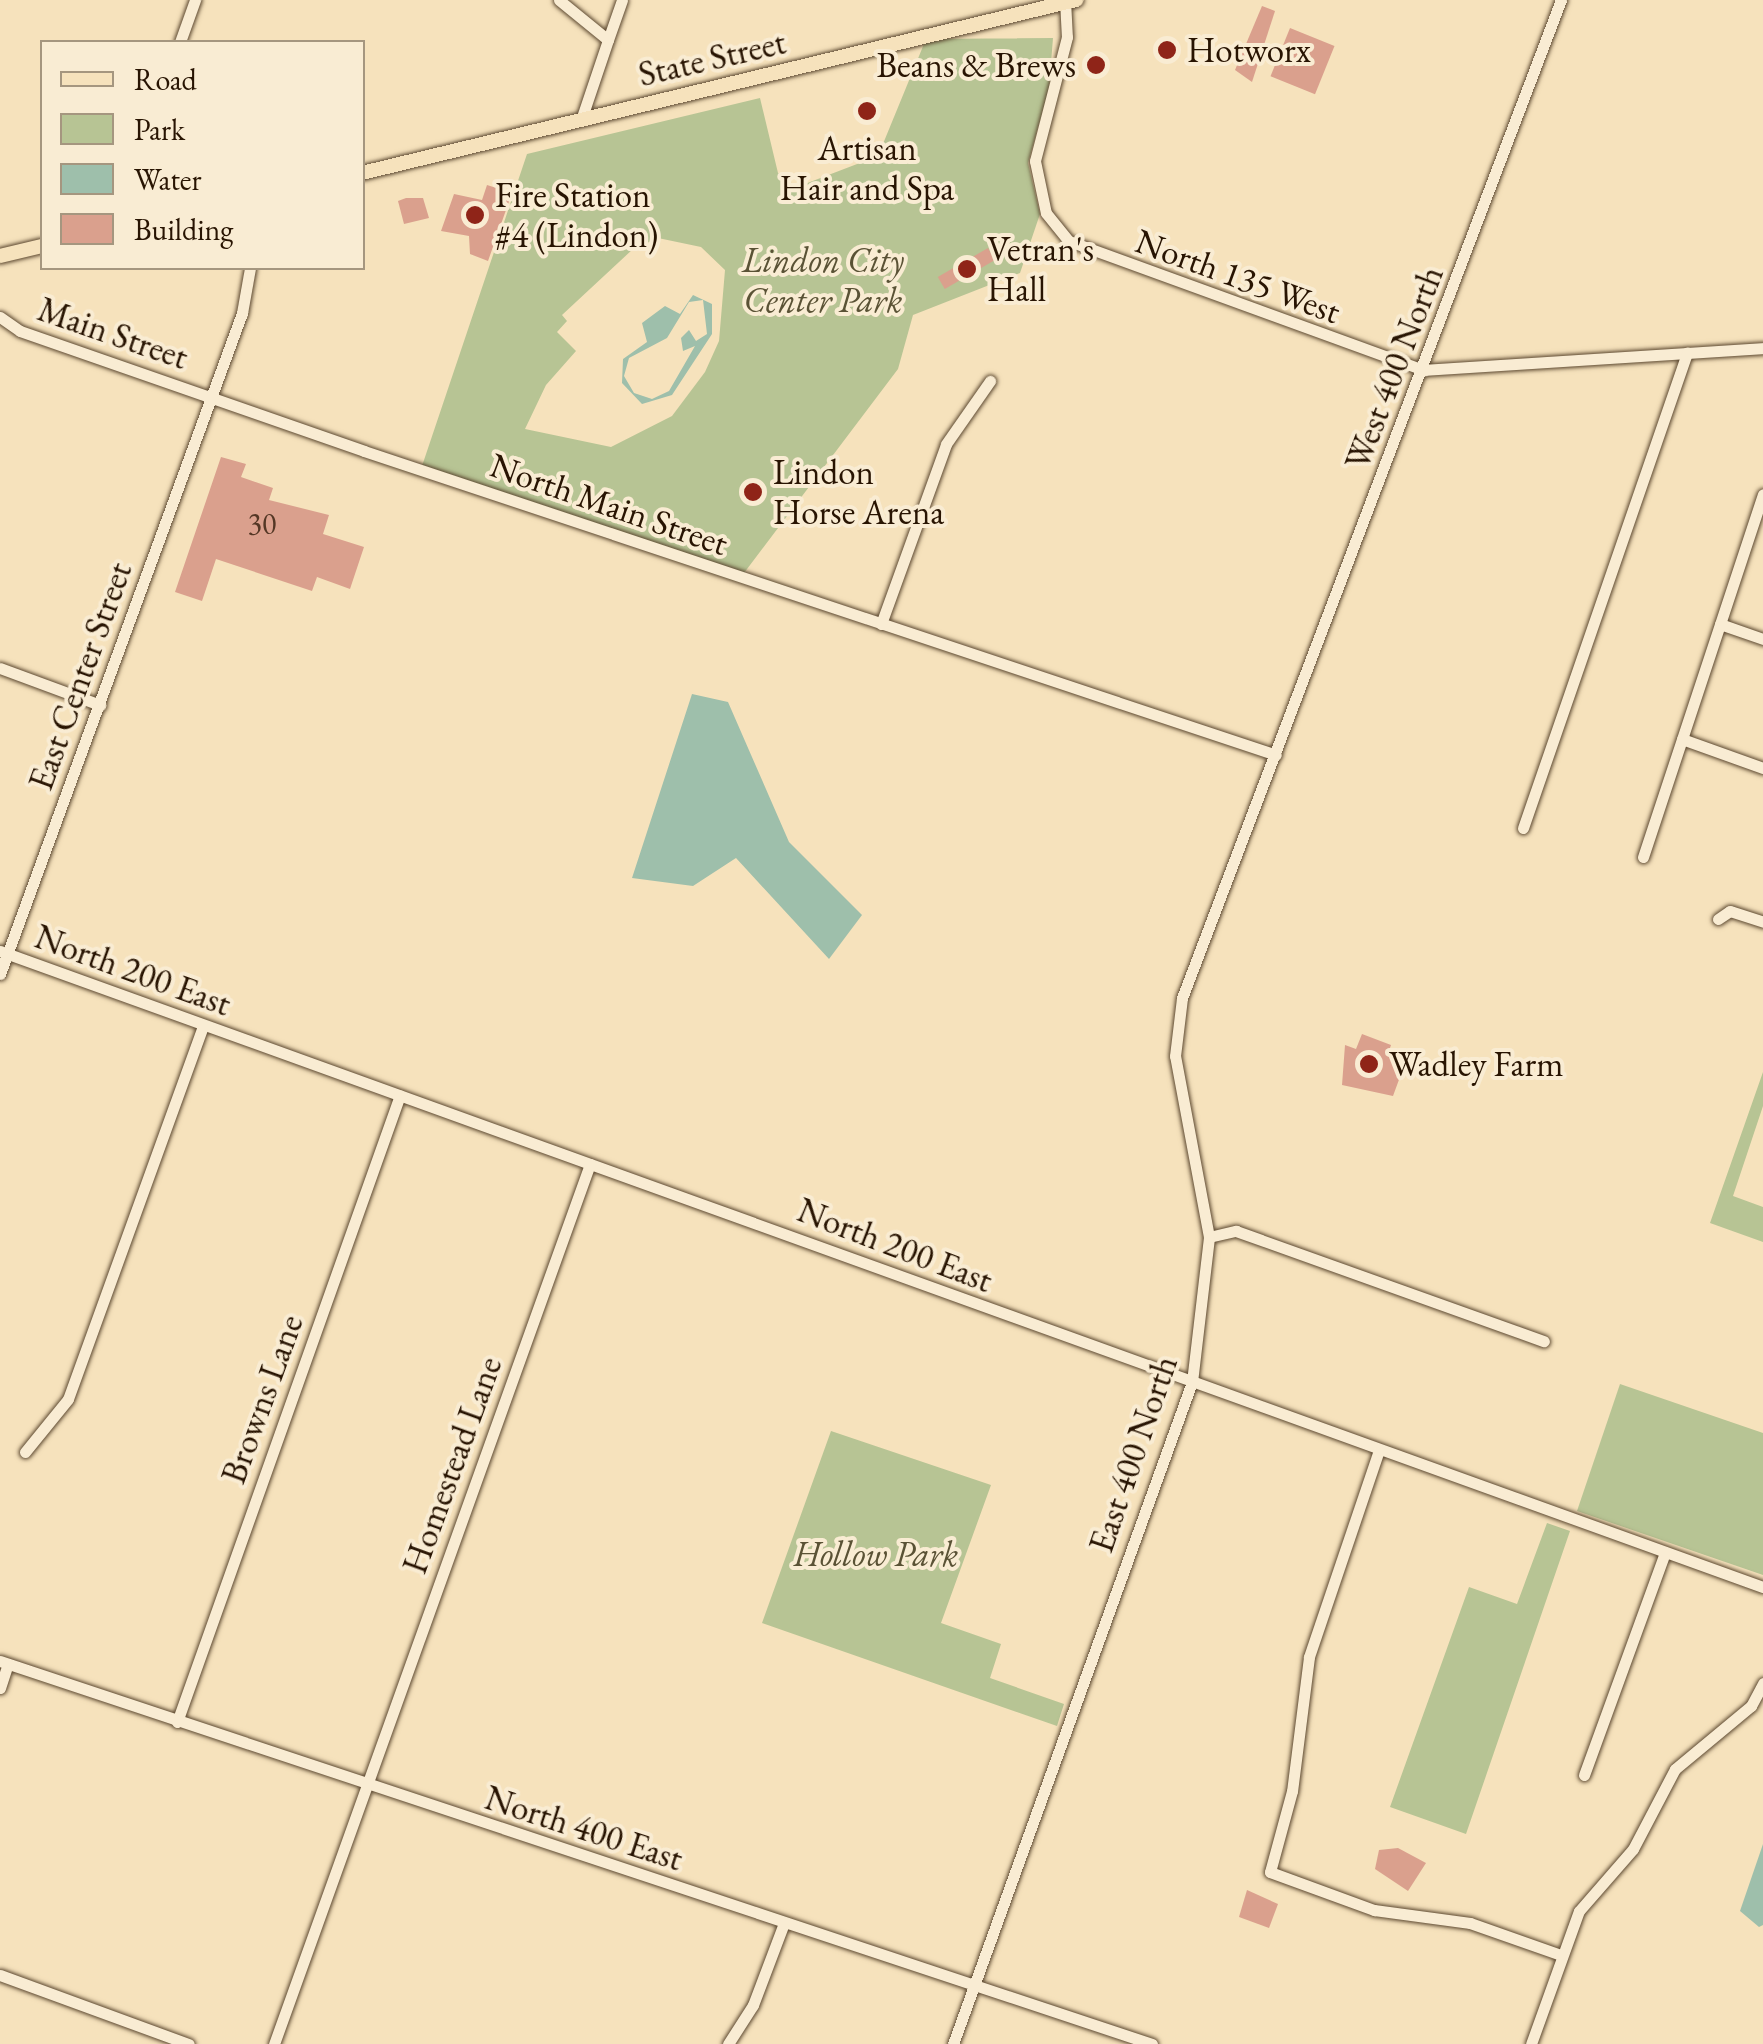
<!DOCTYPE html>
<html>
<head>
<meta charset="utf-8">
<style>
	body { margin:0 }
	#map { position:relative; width:1763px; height:2044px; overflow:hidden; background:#f6e2bc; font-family:"EB Garamond",serif }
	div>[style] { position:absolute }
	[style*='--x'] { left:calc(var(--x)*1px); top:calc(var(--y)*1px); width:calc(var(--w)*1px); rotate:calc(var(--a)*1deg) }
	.green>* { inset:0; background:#b7c494 }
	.water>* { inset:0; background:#9ebfab }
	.building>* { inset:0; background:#daa08d; transform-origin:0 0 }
	.roads { filter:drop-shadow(0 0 2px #5c4830) drop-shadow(0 0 2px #5c4830) }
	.minor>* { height:11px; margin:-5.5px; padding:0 5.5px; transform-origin:5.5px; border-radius:5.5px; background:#f9ecd3 }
	.major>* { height:14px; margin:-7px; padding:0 7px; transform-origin:7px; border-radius:7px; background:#f6e2bc }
	.dots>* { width:28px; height:28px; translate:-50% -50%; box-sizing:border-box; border:5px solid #f9ecd3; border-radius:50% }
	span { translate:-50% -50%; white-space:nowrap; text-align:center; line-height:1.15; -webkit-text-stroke:8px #f9ecd3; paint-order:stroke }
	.number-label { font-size:30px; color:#543725 }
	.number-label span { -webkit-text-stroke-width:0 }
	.poi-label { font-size:35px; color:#281402 }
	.left { translate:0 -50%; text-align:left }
	.right { translate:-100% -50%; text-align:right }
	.street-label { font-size:35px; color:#281402 }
	.park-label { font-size:35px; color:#5a5235; font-style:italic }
	.legend { position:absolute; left:40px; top:40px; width:325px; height:230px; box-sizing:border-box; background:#f9ecd3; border:2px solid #a5967f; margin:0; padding:12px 18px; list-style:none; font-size:30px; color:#281402 }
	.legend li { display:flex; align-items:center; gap:20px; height:50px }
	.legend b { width:50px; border:2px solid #a5967f }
</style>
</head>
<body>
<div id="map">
	<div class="green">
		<div style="clip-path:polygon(evenodd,1053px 38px,1049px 88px,1028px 163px,1040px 214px,1020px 273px,913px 315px,898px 369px,741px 577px,421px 469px,527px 154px,760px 98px,778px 173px,797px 187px,878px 156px,926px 39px,1053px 38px,658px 238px,701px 247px,725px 270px,719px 341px,705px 372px,672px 416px,611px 447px,525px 429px,546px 385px,576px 351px,557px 332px,567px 321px,562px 315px,633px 249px,658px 238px)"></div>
		<div style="clip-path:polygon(1763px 1072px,1763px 1106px,1733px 1196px,1763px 1207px,1763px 1242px,1710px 1223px)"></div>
		<div style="clip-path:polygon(1620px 1384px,1763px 1433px,1763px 1575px,1577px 1511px)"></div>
		<div style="clip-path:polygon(831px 1431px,991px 1485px,941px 1623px,1001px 1644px,990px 1678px,1064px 1704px,1057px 1726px,762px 1623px)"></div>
		<div style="clip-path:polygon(1547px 1523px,1570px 1531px,1466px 1834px,1390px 1807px,1469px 1587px,1517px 1604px)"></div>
	</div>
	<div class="water">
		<div style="clip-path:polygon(evenodd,693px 295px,712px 304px,712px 334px,672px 395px,642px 404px,622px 383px,623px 359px,647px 342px,642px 323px,665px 306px,680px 314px,693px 295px,703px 300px,707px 334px,696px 341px,689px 330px,681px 338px,683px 351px,695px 346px,669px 391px,652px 399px,634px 393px,624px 376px,629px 358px,667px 338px,689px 302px,703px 300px)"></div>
		<div style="clip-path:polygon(692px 694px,728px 702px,789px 842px,862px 915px,829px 959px,736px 858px,693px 886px,632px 878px)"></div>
		<div style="clip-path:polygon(1763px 1844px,1763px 1925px,1759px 1927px,1740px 1911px)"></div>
	</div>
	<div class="building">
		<div style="clip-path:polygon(1262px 6px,1275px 11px,1252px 82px,1235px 70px)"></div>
		<div style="left:1290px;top:28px;width:48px;height:52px;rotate:22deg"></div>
		<div style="clip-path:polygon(487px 185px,512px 193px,488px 261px,470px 254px,469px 236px,441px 231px,454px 194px,482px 200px)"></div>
		<div style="clip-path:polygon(406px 198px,423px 198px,429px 218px,404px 224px,398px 201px)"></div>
		<div style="left:988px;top:248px;width:14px;height:58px;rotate:60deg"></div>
		<div style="clip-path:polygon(221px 457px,246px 464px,241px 477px,273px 488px,269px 500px,329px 515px,323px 534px,364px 547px,350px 589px,317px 577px,312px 591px,216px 559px,202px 601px,175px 592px)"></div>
		<div style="clip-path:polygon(1362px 1034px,1391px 1045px,1388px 1054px,1404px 1066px,1393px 1096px,1342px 1085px,1345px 1045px,1356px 1049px)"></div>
		<div style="clip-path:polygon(1398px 1848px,1426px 1863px,1408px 1891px,1375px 1869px,1379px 1850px)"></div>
		<div style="clip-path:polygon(1247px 1890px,1278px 1904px,1269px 1928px,1239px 1917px)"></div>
	</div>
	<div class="roads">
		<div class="minor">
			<div style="--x:559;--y:0;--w:63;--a:39.2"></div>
			<div style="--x:608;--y:40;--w:42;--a:-70.7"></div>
			<div style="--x:1065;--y:0;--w:37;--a:87"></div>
			<div style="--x:1067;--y:37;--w:128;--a:104.5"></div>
			<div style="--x:1035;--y:161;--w:53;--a:78.1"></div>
			<div style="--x:1046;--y:213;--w:36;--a:51"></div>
			<div style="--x:1069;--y:241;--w:378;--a:20"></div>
			<div style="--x:1424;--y:370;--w:340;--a:-3.7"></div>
			<div style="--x:180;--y:42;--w:45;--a:-70.3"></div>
			<div style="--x:581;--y:120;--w:84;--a:-71.4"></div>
			<div style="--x:0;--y:317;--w:24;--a:35"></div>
			<div style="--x:20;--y:331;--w:364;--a:19.2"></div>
			<div style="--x:364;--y:451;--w:961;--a:18.43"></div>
			<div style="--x:881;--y:624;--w:191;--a:-70.1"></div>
			<div style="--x:946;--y:444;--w:77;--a:-55.1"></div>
			<div style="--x:1720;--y:624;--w:46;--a:19.2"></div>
			<div style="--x:0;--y:668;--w:107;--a:20.3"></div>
			<div style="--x:1682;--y:739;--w:86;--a:19.7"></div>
			<div style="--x:1523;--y:828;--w:503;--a:-70.95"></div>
			<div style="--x:1643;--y:857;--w:382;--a:-71.7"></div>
			<div style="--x:1718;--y:919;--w:14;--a:-34"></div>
			<div style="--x:1730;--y:911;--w:35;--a:18"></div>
			<div style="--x:0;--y:951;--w:1874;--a:19.84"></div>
			<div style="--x:0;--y:974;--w:704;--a:-69.89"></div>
			<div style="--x:242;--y:313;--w:46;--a:-79.9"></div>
			<div style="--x:1209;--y:1237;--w:28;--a:-13"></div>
			<div style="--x:1236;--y:1231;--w:327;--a:19.7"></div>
			<div style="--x:25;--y:1452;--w:68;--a:-50.9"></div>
			<div style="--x:68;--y:1399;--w:396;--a:-70.1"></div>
			<div style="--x:1378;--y:1453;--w:215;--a:108.7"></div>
			<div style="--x:1309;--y:1657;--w:135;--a:97.2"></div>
			<div style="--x:1292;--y:1791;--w:84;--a:105.2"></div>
			<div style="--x:1270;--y:1872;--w:111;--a:20.1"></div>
			<div style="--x:1374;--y:1910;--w:97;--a:7.7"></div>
			<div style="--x:1470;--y:1923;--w:96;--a:19.4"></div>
			<div style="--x:0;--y:1661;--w:1214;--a:18.39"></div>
			<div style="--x:0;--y:1688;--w:25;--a:-72"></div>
			<div style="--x:177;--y:1722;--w:665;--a:-70.42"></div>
			<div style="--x:1584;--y:1775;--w:237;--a:-70"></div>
			<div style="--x:0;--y:1975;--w:201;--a:20.1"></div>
			<div style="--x:274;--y:2044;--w:935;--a:-70.25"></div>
			<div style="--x:728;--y:2044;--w:46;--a:-57.3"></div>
			<div style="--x:753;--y:2005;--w:88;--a:-69.3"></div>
			<div style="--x:953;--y:2044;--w:704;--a:-70.15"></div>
			<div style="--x:1192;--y:1382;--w:146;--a:-83.3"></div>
			<div style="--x:1209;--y:1237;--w:184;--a:-100.6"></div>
			<div style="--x:1175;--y:1056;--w:58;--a:-83.1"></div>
			<div style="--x:1182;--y:998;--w:1068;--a:-69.21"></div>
			<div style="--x:1531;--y:2044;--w:141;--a:-70.2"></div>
			<div style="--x:1579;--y:1911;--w:82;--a:-48.9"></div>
			<div style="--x:1633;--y:1849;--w:90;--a:-62.3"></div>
			<div style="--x:1675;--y:1769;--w:99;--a:-39.7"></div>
			<div style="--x:1751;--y:1706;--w:26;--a:-62"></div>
		</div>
		<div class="major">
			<div style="--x:362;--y:173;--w:735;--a:-13.62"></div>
			<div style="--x:0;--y:256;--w:43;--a:-13.4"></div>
		</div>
	</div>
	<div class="dots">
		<div style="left:1167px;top:50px;background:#8f2418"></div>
		<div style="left:1096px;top:65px;background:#8f2418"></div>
		<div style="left:867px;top:111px;background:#8f2418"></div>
		<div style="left:475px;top:215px;background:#8f2418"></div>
		<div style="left:967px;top:269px;background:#8f2418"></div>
		<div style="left:753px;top:492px;background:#8f2418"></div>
		<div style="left:1369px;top:1064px;background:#8f2418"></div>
	</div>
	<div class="number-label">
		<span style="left:262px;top:524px">30</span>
	</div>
	<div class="poi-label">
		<span class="left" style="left:1187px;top:50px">Hotworx</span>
		<span class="right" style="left:1076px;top:65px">Beans &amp; Brews</span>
		<span style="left:867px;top:168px">Artisan<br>Hair and Spa</span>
		<span class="left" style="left:495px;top:215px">Fire Station<br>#4 (Lindon)</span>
		<span class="left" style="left:987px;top:269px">Vetran's<br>Hall</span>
		<span class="left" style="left:773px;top:492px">Lindon<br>Horse Arena</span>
		<span class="left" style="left:1389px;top:1064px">Wadley Farm</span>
	</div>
	<div class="street-label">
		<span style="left:712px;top:58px;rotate:-13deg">State Street</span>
		<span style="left:1238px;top:276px;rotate:20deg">North 135 West</span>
		<span style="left:113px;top:333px;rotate:19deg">Main Street</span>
		<span style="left:1394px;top:368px;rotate:-69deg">West 400 North</span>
		<span style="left:609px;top:504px;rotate:19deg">North Main Street</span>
		<span style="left:80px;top:676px;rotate:-70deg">East Center Street</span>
		<span style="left:133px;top:970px;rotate:20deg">North 200 East</span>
		<span style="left:895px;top:1245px;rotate:21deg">North 200 East</span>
		<span style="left:262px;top:1399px;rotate:-70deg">Browns Lane</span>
		<span style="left:1133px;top:1454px;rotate:-71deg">East 400 North</span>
		<span style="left:452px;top:1465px;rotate:-70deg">Homestead Lane</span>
		<span style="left:584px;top:1828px;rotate:18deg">North 400 East</span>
	</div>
	<div class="park-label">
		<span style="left:823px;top:280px">Lindon City<br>Center Park</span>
		<span style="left:876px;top:1554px">Hollow Park</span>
	</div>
	<ul class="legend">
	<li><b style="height:12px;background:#f6e2bc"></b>Road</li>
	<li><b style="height:28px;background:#b7c494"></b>Park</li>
	<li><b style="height:28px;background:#9ebfab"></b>Water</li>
	<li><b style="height:28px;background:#daa08d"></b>Building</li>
	</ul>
</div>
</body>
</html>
